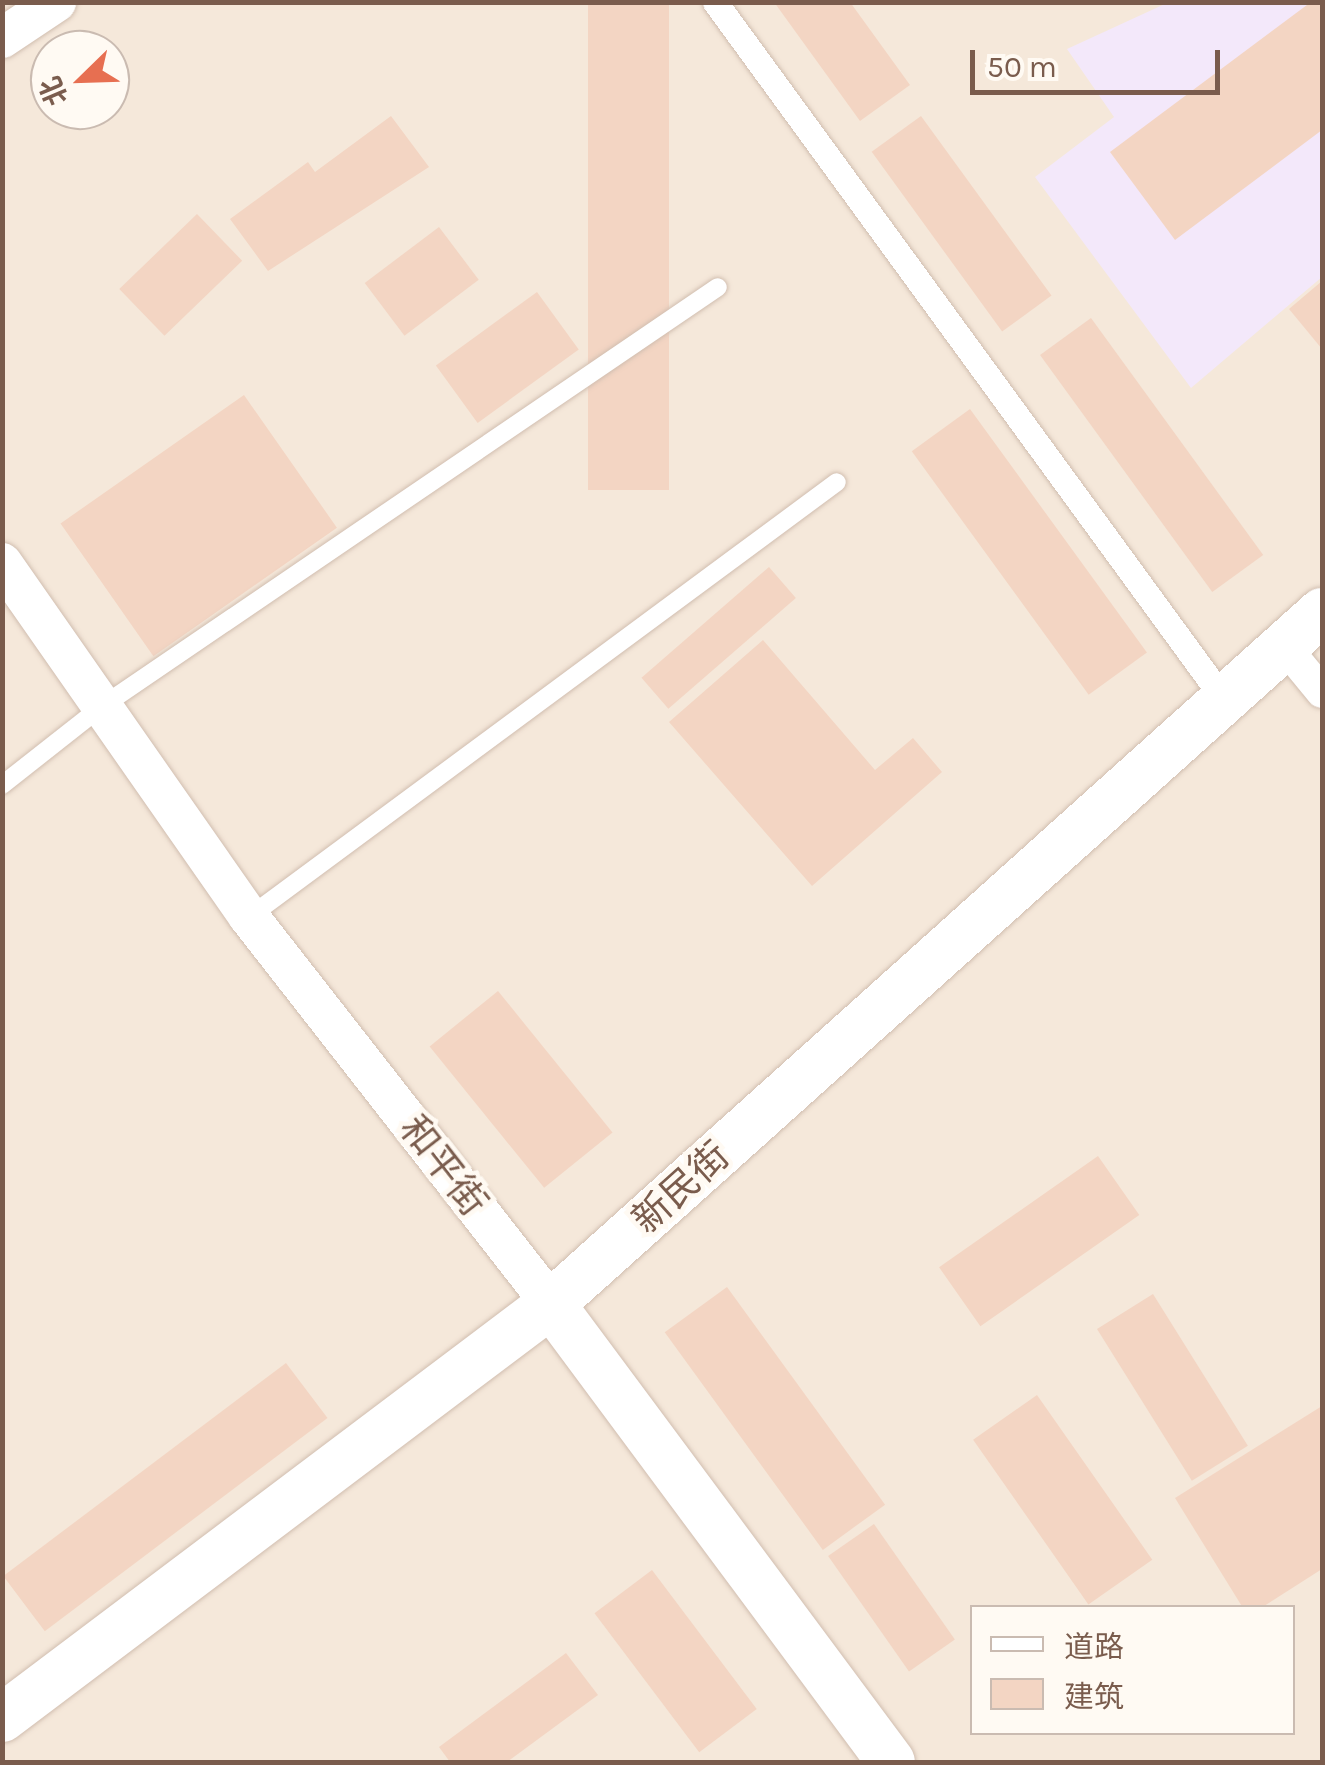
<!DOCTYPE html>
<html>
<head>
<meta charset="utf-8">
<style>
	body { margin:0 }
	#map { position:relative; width:1325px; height:1765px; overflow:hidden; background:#fdf6ec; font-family:Karla,"Noto Sans SC",sans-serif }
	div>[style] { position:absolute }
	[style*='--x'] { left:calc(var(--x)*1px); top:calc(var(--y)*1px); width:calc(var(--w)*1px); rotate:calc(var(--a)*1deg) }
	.residential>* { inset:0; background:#f5e8da }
	.education>* { inset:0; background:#f3e8fa }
	.building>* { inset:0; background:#f3d5c3; transform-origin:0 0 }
	.roads { filter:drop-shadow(0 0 2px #d1beb0) drop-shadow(0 0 2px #d1beb0) }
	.service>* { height:18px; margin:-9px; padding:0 9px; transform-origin:9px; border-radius:9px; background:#fff }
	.pedestrian>* { height:25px; margin:-12.5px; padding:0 12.5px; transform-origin:12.5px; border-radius:12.5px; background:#fff }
	.minor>* { height:32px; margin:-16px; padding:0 16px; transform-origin:16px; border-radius:16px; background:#fff }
	.tertiary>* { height:40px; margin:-20px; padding:0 20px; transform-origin:20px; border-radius:20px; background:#fff }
	.secondary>* { height:48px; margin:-24px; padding:0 24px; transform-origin:24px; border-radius:24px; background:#fff }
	span { translate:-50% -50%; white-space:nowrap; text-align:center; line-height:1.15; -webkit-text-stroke:9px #fffaf3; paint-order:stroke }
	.street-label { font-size:38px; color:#7a5c4d }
	.frame { position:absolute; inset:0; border:5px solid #7a5c4d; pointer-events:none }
	.legend { position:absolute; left:970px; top:1605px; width:325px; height:130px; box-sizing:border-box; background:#fffaf3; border:2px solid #cabbb1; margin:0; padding:12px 18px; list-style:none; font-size:30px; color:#7a5c4d }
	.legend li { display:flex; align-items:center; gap:20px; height:50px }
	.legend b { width:50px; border:2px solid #cabbb1 }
	.north { position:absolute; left:30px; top:30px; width:100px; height:100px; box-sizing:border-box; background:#fffaf3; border:2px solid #cabbb1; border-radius:50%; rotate:247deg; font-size:28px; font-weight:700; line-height:40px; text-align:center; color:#7a5c4d }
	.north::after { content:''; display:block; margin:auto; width:35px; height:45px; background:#e76f51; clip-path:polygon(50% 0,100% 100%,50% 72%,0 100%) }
	.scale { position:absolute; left:970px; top:50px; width:250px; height:45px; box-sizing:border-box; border:5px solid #7a5c4d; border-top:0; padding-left:12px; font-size:30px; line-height:35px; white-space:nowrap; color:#7a5c4d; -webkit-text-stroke:8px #fffaf3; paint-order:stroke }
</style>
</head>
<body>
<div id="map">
	<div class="residential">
		<div style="clip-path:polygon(evenodd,3px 3px,1322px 3px,1322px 1762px,3px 1762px,3px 3px,50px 50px,110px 50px,110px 110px,50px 110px,50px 50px,3px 3px,972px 1608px,1292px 1608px,1292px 1732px,972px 1732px,972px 1608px)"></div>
	</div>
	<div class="education">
		<div style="clip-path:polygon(1167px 3px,1322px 3px,1322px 277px,1191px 388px,1035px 177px,1114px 117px,1067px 49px)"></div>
	</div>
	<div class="building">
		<div style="left:588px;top:2px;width:81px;height:488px"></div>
		<div style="clip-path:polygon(774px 2px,850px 2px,910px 85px,860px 121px)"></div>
		<div style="clip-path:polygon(1311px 2px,1322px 2px,1322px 130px,1175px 240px,1110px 152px)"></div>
		<div style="clip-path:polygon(391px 116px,429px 167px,268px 271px,230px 219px,308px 162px,315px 172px)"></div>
		<div style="left:921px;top:116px;width:222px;height:61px;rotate:54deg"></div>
		<div style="left:197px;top:214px;width:65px;height:108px;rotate:46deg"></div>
		<div style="left:439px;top:227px;width:66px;height:93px;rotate:53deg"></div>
		<div style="clip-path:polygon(1322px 281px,1322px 349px,1289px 309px)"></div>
		<div style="left:537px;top:292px;width:71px;height:125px;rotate:54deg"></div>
		<div style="left:1091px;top:318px;width:293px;height:63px;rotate:54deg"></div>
		<div style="left:244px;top:395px;width:162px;height:224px;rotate:55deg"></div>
		<div style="left:970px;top:409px;width:301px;height:72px;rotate:54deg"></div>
		<div style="left:769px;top:567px;width:41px;height:169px;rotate:49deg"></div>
		<div style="clip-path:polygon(763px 640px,875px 770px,913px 738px,942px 772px,812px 886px,669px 722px)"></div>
		<div style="left:498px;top:991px;width:182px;height:88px;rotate:51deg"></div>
		<div style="left:1098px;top:1156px;width:72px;height:194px;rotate:55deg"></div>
		<div style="left:727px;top:1287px;width:269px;height:77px;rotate:54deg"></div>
		<div style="left:1153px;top:1294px;width:179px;height:66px;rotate:58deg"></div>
		<div style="left:286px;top:1363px;width:69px;height:354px;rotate:53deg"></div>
		<div style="left:1037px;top:1395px;width:201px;height:78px;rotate:55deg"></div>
		<div style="clip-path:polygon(1322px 1406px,1322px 1569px,1261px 1608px,1243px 1608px,1175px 1498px)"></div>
		<div style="left:874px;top:1524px;width:141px;height:56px;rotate:55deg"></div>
		<div style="left:652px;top:1570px;width:174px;height:72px;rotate:53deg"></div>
		<div style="clip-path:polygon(566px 1653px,598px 1695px,507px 1762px,450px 1762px,439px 1747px)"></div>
	</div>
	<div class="roads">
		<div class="service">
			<div style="--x:2;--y:785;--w:126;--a:-38.2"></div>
			<div style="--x:101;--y:707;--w:746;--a:-34.24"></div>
			<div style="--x:249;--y:917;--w:731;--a:-36.49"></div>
		</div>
		<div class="pedestrian">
			<div style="--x:715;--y:2;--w:865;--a:53.88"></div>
		</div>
		<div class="minor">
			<div style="--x:1285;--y:647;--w:58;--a:50.6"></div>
		</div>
		<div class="tertiary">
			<div style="--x:2;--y:38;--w:65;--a:-33.7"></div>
			<div style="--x:2;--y:563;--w:432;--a:55.1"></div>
			<div style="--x:249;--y:917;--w:491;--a:52"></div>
		</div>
		<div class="secondary">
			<div style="--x:551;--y:1304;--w:570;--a:53.41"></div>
			<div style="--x:2;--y:1718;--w:688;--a:-37.02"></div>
			<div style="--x:551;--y:1304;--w:1036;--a:-41.91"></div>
		</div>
	</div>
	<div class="street-label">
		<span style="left:443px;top:1166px;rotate:52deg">和平街</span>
		<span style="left:681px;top:1188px;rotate:-42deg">新民街</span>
	</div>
	<div class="frame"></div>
	<ul class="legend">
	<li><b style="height:12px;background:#fff"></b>道路</li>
	<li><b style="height:28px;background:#f3d5c3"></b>建筑</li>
	</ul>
	<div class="north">北</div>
	<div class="scale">50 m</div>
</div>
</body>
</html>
